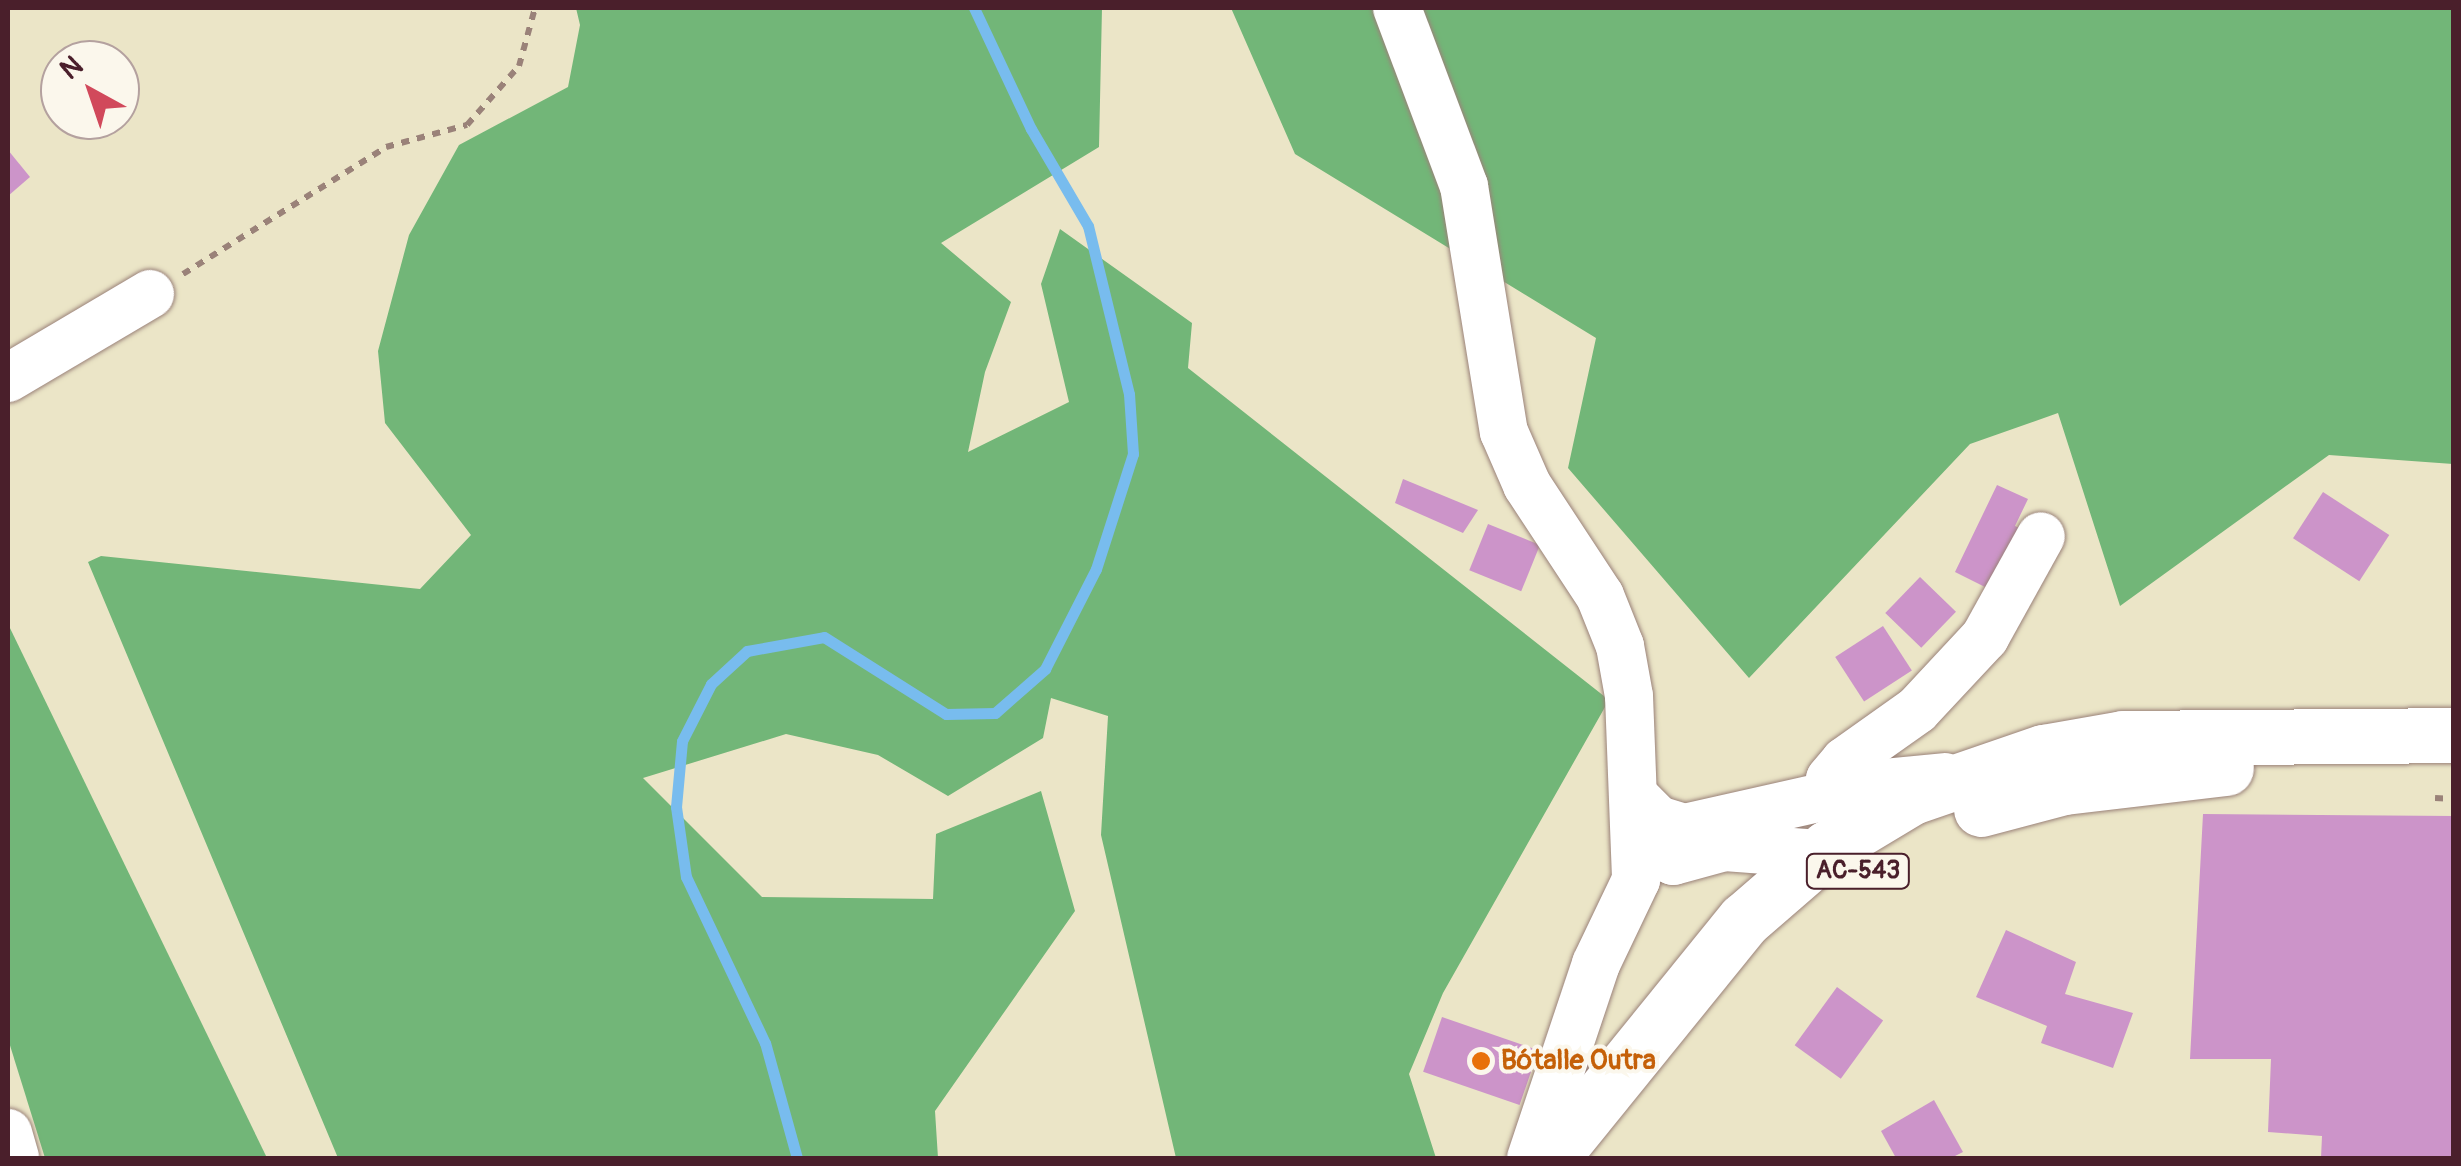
<!DOCTYPE html>
<html>
<head>
<meta charset="utf-8">
<style>
	body { margin:0 }
	#map { position:relative; width:2461px; height:1166px; overflow:hidden; background:#ebe5c7; font-family:Pangolin,sans-serif }
	div>[style] { position:absolute }
	[style*='--x'] { left:calc(var(--x)*1px); top:calc(var(--y)*1px); width:calc(var(--w)*1px); rotate:calc(var(--a)*1deg) }
	.forest>* { inset:0; background:#72b678 }
	.stream>* { height:11px; margin:-5.5px; padding:0 5.5px; transform-origin:5.5px; border-radius:5.5px; background:#78bcee }
	.building>* { inset:0; background:#cc94c9; transform-origin:0 0 }
	.path>* { height:6px; margin-top:-3px; transform-origin:0; background:repeating-linear-gradient(90deg,#9a8279 0 8px,transparent 0 16px) }
	.roads { filter:drop-shadow(0 0 2px #9a8279) drop-shadow(0 0 2px #9a8279) }
	.minor>* { height:48px; margin:-24px; padding:0 24px; transform-origin:24px; border-radius:24px; background:#fff }
	.major>* { height:55px; margin:-27.5px; padding:0 27.5px; transform-origin:27.5px; border-radius:27.5px; background:#fff }
	.dots>* { width:28px; height:28px; translate:-50% -50%; box-sizing:border-box; border:5px solid #fbf7ec; border-radius:50% }
	span { translate:-50% -50%; white-space:nowrap; text-align:center; line-height:1.15; -webkit-text-stroke:8px #fbf7ec; paint-order:stroke }
	.shield-label span { padding:2px 8px; background:#fbf7ec; border:2px solid; border-radius:8px; -webkit-text-stroke-width:0 }
	.shield-label { font-size:25px; color:#4a1f2b; font-weight:700 }
	.food-label { font-size:28px; color:#c56008; font-weight:700 }
	.left { translate:0 -50%; text-align:left }
	.frame { position:absolute; inset:0; border:10px solid #4a1f2b; pointer-events:none }
	.north { position:absolute; left:40px; top:40px; width:100px; height:100px; box-sizing:border-box; background:#fbf7ec; border:2px solid #b4a19f; border-radius:50%; rotate:320deg; font-size:28px; font-weight:700; line-height:40px; text-align:center; color:#4a1f2b }
	.north::after { content:''; display:block; margin:auto; width:35px; height:45px; background:#d1495b; clip-path:polygon(50% 0,100% 100%,50% 72%,0 100%) }
</style>
</head>
<body>
<div id="map">
	<div class="forest">
		<div style="clip-path:polygon(576px 8px,1102px 8px,1099px 147px,941px 243px,1011px 302px,985px 372px,968px 452px,1069px 402px,1041px 284px,1060px 229px,1192px 323px,1188px 368px,1609px 700px,1443px 993px,1409px 1074px,1436px 1158px,1176px 1158px,1101px 835px,1108px 716px,1051px 698px,1043px 738px,948px 796px,878px 755px,786px 734px,643px 778px,762px 897px,933px 899px,936px 834px,1041px 791px,1075px 911px,935px 1111px,938px 1158px,338px 1158px,88px 562px,101px 556px,420px 589px,471px 535px,385px 423px,378px 351px,409px 235px,459px 145px,568px 87px,580px 25px)"></div>
		<div style="clip-path:polygon(1231px 8px,2453px 8px,2453px 464px,2329px 455px,2120px 606px,2058px 413px,1970px 444px,1749px 678px,1568px 468px,1596px 338px,1295px 154px)"></div>
		<div style="clip-path:polygon(8px 624px,267px 1158px,45px 1158px,8px 1039px)"></div>
	</div>
	<div class="stream">
		<div style="--x:797;--y:1158;--w:119;--a:-105.5"></div>
		<div style="--x:765;--y:1043;--w:184;--a:-115.4"></div>
		<div style="--x:686;--y:877;--w:71;--a:-98.1"></div>
		<div style="--x:676;--y:807;--w:66;--a:-84.8"></div>
		<div style="--x:682;--y:741;--w:64;--a:-63"></div>
		<div style="--x:711;--y:684;--w:49;--a:-42.5"></div>
		<div style="--x:747;--y:651;--w:78;--a:-10.3"></div>
		<div style="--x:824;--y:637;--w:144;--a:32.3"></div>
		<div style="--x:946;--y:714;--w:49;--a:-1.2"></div>
		<div style="--x:995;--y:713;--w:67;--a:-41.3"></div>
		<div style="--x:1045;--y:669;--w:112;--a:-63"></div>
		<div style="--x:1096;--y:569;--w:121;--a:-72.2"></div>
		<div style="--x:1133;--y:454;--w:60;--a:-93.8"></div>
		<div style="--x:1129;--y:394;--w:173;--a:-103.7"></div>
		<div style="--x:1088;--y:226;--w:113;--a:-120.4"></div>
		<div style="--x:1031;--y:129;--w:134;--a:-115.2"></div>
	</div>
	<div class="building">
		<div style="clip-path:polygon(8px 150px,30px 177px,8px 196px)"></div>
		<div style="clip-path:polygon(1403px 479px,1478px 510px,1463px 533px,1395px 503px)"></div>
		<div style="clip-path:polygon(1997px 485px,2028px 499px,2015px 526px,2027px 532px,1997px 593px,1955px 572px)"></div>
		<div style="left:2323px;top:492px;width:79px;height:55px;rotate:33deg"></div>
		<div style="left:1488px;top:524px;width:56px;height:50px;rotate:22deg"></div>
		<div style="left:1920px;top:577px;width:50px;height:50px;rotate:44deg"></div>
		<div style="left:1883px;top:626px;width:53px;height:57px;rotate:57deg"></div>
		<div style="clip-path:polygon(2203px 814px,2454px 816px,2454px 1158px,2321px 1158px,2322px 1136px,2268px 1132px,2271px 1059px,2190px 1059px)"></div>
		<div style="clip-path:polygon(2006px 930px,2076px 962px,2065px 994px,2133px 1013px,2113px 1068px,2041px 1043px,2047px 1026px,1976px 997px)"></div>
		<div style="left:1837px;top:987px;width:57px;height:72px;rotate:36deg"></div>
		<div style="left:1442px;top:1017px;width:102px;height:58px;rotate:19deg"></div>
		<div style="clip-path:polygon(1934px 1100px,1963px 1152px,1951px 1158px,1896px 1158px,1881px 1131px)"></div>
	</div>
	<div class="path">
		<div style="--x:183;--y:274;--w:239;--a:-32"></div>
		<div style="--x:386;--y:147;--w:84;--a:-15.2"></div>
		<div style="--x:467;--y:125;--w:79;--a:-48.6"></div>
		<div style="--x:519;--y:66;--w:60;--a:-74.6"></div>
		<div style="--x:2435;--y:798;--w:19;--a:3"></div>
	</div>
	<div class="roads">
		<div class="minor">
			<div style="--x:1397;--y:8;--w:190;--a:69.4"></div>
			<div style="--x:1464;--y:186;--w:249;--a:80.8"></div>
			<div style="--x:1504;--y:432;--w:58;--a:66.5"></div>
			<div style="--x:1527;--y:485;--w:133;--a:56.7"></div>
			<div style="--x:1600;--y:596;--w:54;--a:68.2"></div>
			<div style="--x:1620;--y:646;--w:51;--a:79.8"></div>
			<div style="--x:1629;--y:696;--w:184;--a:87.8"></div>
			<div style="--x:1636;--y:880;--w:93;--a:115.5"></div>
			<div style="--x:1596;--y:964;--w:205;--a:108.5"></div>
			<div style="--x:8;--y:378;--w:165;--a:-30.6"></div>
			<div style="--x:1829;--y:795;--w:16;--a:-86"></div>
			<div style="--x:1830;--y:779;--w:23;--a:-50"></div>
			<div style="--x:1845;--y:761;--w:88;--a:-35.3"></div>
			<div style="--x:1917;--y:710;--w:100;--a:-47"></div>
			<div style="--x:1985;--y:637;--w:115;--a:-61"></div>
			<div style="--x:1636;--y:798;--w:31;--a:45"></div>
			<div style="--x:1658;--y:820;--w:28;--a:17"></div>
			<div style="--x:1685;--y:828;--w:205;--a:-12.7"></div>
			<div style="--x:1885;--y:783;--w:60;--a:-5.7"></div>
			<div style="--x:1637;--y:828;--w:28;--a:58"></div>
			<div style="--x:1652;--y:852;--w:23;--a:23"></div>
			<div style="--x:1673;--y:861;--w:54;--a:-15.1"></div>
			<div style="--x:1725;--y:847;--w:94;--a:4.3"></div>
			<div style="--x:8;--y:1133;--w:26;--a:74"></div>
		</div>
		<div class="major">
			<div style="--x:1981;--y:809;--w:86;--a:-14.8"></div>
			<div style="--x:2064;--y:787;--w:163;--a:-6.7"></div>
			<div style="--x:1551;--y:1158;--w:306;--a:-51"></div>
			<div style="--x:1744;--y:920;--w:110;--a:-40.9"></div>
			<div style="--x:1827;--y:848;--w:99;--a:-31"></div>
			<div style="--x:1912;--y:797;--w:139;--a:-19"></div>
			<div style="--x:2043;--y:752;--w:81;--a:-9.9"></div>
			<div style="--x:2123;--y:738;--w:331;--a:-0.5"></div>
		</div>
	</div>
	<div class="dots">
		<div style="left:1481px;top:1061px;background:#e8710a"></div>
	</div>
	<div class="shield-label">
		<span style="left:1858px;top:871px">AC-543</span>
	</div>
	<div class="food-label">
		<span class="left" style="left:1501px;top:1061px">Bótalle Outra</span>
	</div>
	<div class="frame"></div>
	<div class="north">N</div>
</div>
</body>
</html>
